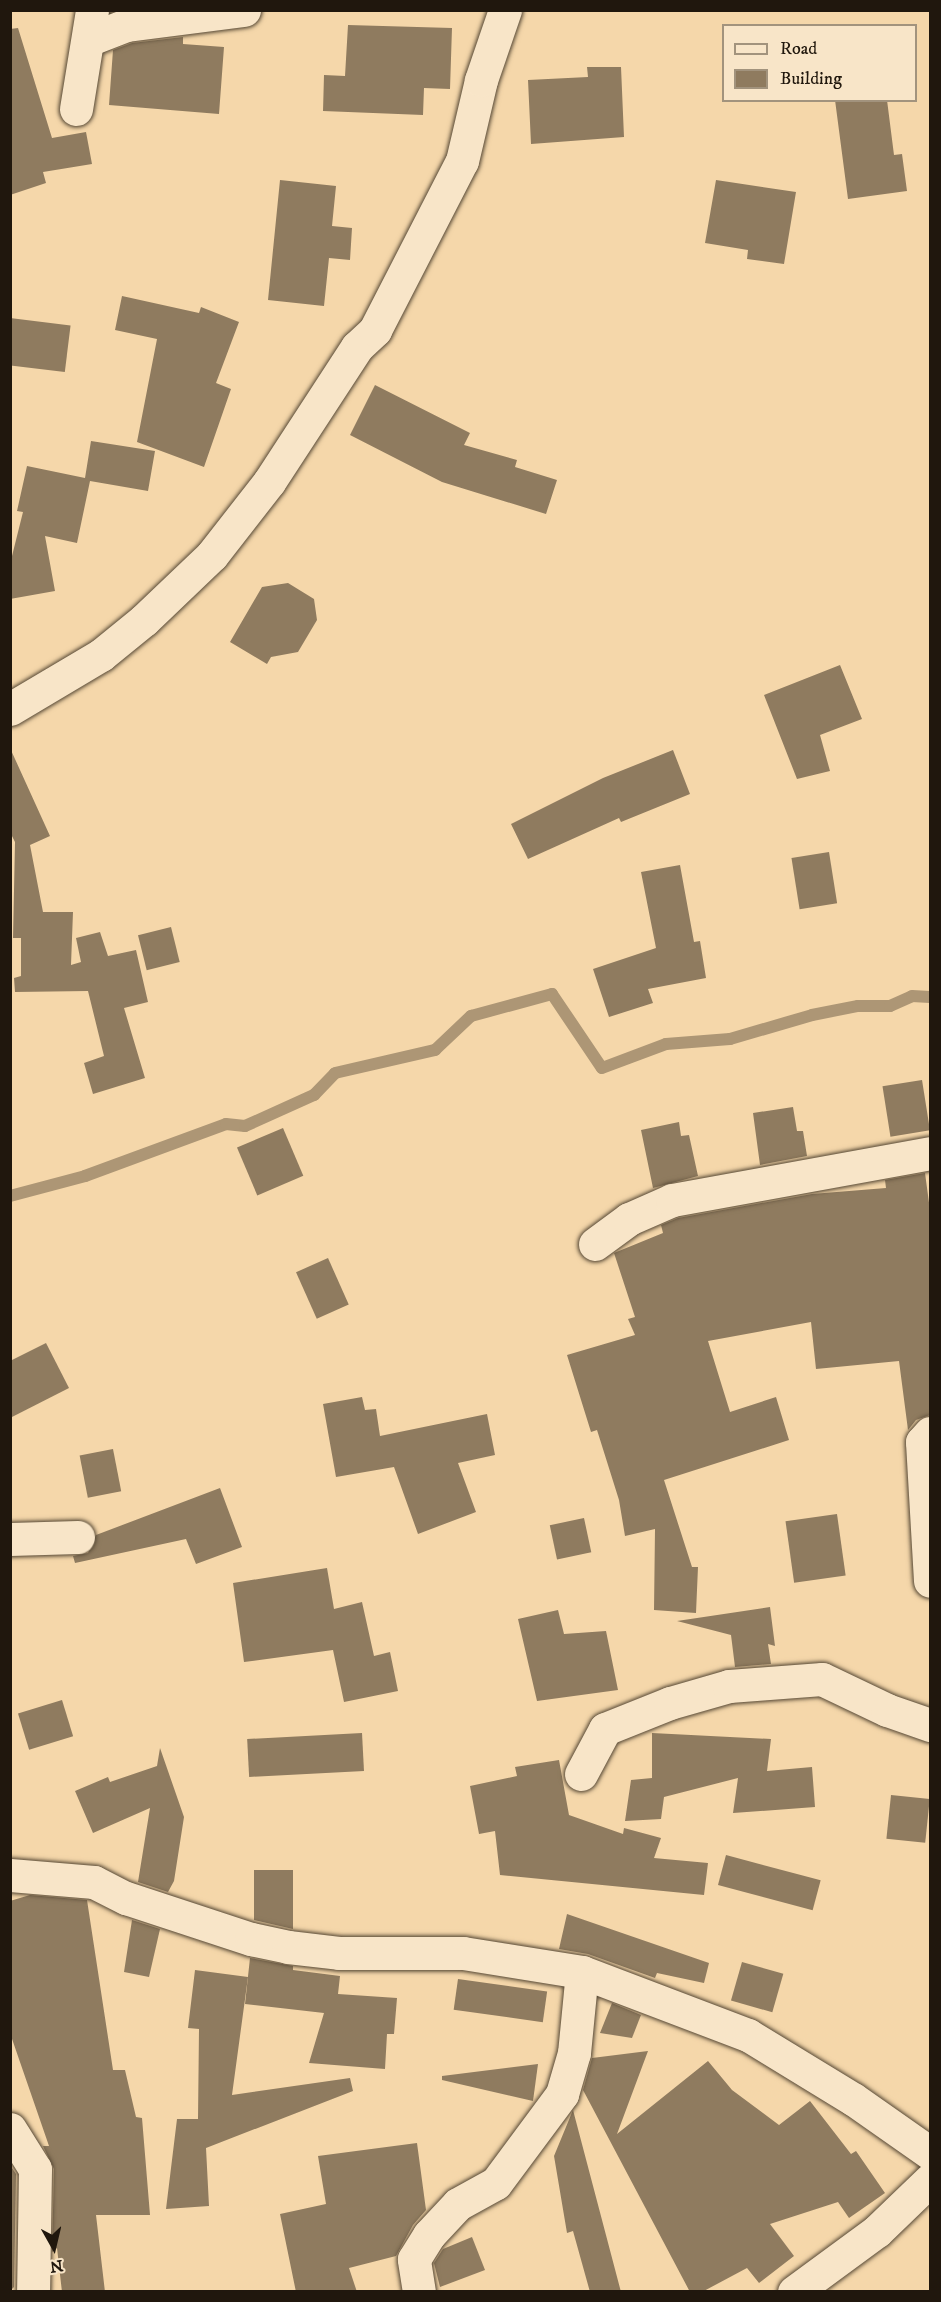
<!DOCTYPE html>
<html>
<head>
<meta charset="utf-8">
<style>
	body { margin:0 }
	#map { position:relative; width:941px; height:2302px; overflow:hidden; background:#f5d7aa; font-family:"IM FELL DW Pica",serif }
	div>[style] { position:absolute }
	[style*='--x'] { left:calc(var(--x)*1px); top:calc(var(--y)*1px); width:calc(var(--w)*1px); rotate:calc(var(--a)*1deg) }
	.stream>* { height:12px; margin:-6px; padding:0 6px; transform-origin:6px; border-radius:6px; background:#ad9675 }
	.building>* { inset:0; background:#8f7b5f; transform-origin:0 0 }
	.roads { filter:drop-shadow(0 0 2px #554734) drop-shadow(0 0 2px #554734) }
	.street>* { height:33px; margin:-16.5px; padding:0 16.5px; transform-origin:16.5px; border-radius:16.5px; background:#f8e5c8 }
	span { translate:-50% -50%; white-space:nowrap; text-align:center; line-height:1.15; -webkit-text-stroke:6px #f8e5c8; paint-order:stroke }
	.frame { position:absolute; inset:0; border:12px solid #20170d; pointer-events:none }
	.legend { position:absolute; left:722px; top:24px; width:195px; height:78px; box-sizing:border-box; background:#f8e5c8; border:2px solid #a2937d; margin:0; padding:8px 10px; list-style:none; font-size:18px; color:#20170d }
	.legend li { display:flex; align-items:center; gap:12px; height:30px }
	.legend b { width:30px; border:2px solid #a2937d }
	.north { position:absolute; left:24px; top:2218px; width:60px; height:60px; -webkit-text-stroke:4px #f8e5c8; paint-order:stroke; rotate:172deg; font-size:16px; font-weight:700; line-height:24px; text-align:center; color:#20170d }
	.north::after { content:''; display:block; margin:auto; width:21px; height:27px; background:#20170d; clip-path:polygon(50% 0,100% 100%,50% 72%,0 100%) }
</style>
</head>
<body>
<div id="map">
	<div class="stream">
		<div style="--x:10;--y:1196;--w:78;--a:-14.9"></div>
		<div style="--x:85;--y:1176;--w:150;--a:-20.2"></div>
		<div style="--x:226;--y:1124;--w:19;--a:6"></div>
		<div style="--x:245;--y:1126;--w:76;--a:-24.2"></div>
		<div style="--x:314;--y:1095;--w:30;--a:-46"></div>
		<div style="--x:335;--y:1073;--w:103;--a:-13"></div>
		<div style="--x:435;--y:1050;--w:50;--a:-43.4"></div>
		<div style="--x:471;--y:1016;--w:84;--a:-15.2"></div>
		<div style="--x:552;--y:994;--w:89;--a:56"></div>
		<div style="--x:602;--y:1068;--w:68;--a:-20.6"></div>
		<div style="--x:666;--y:1044;--w:64;--a:-4.5"></div>
		<div style="--x:730;--y:1039;--w:85;--a:-16.3"></div>
		<div style="--x:812;--y:1015;--w:47;--a:-11.1"></div>
		<div style="--x:858;--y:1006;--w:32;--a:0"></div>
		<div style="--x:890;--y:1006;--w:24;--a:-24"></div>
		<div style="--x:912;--y:996;--w:18;--a:3"></div>
	</div>
	<div class="building">
		<div style="clip-path:polygon(348px 25px,452px 28px,450px 89px,424px 88px,423px 115px,323px 111px,324px 75px,345px 76px)"></div>
		<div style="clip-path:polygon(18px 28px,52px 138px,86px 132px,92px 164px,43px 172px,46px 183px,10px 195px,10px 29px)"></div>
		<div style="clip-path:polygon(183px 37px,183px 44px,224px 47px,219px 114px,109px 105px,113px 50px,132px 43px)"></div>
		<div style="clip-path:polygon(587px 67px,621px 67px,624px 137px,531px 144px,528px 80px,588px 77px)"></div>
		<div style="clip-path:polygon(835px 100px,887px 100px,894px 155px,902px 154px,907px 191px,848px 199px)"></div>
		<div style="clip-path:polygon(280px 180px,336px 186px,332px 226px,352px 228px,350px 260px,329px 258px,324px 306px,268px 300px)"></div>
		<div style="clip-path:polygon(716px 180px,796px 192px,784px 264px,747px 259px,748px 250px,705px 243px)"></div>
		<div style="clip-path:polygon(122px 296px,199px 313px,201px 307px,239px 322px,216px 383px,231px 389px,204px 467px,137px 442px,157px 339px,115px 330px)"></div>
		<div style="left:10px;top:318px;width:61px;height:47px;rotate:7deg"></div>
		<div style="clip-path:polygon(375px 385px,470px 433px,464px 445px,517px 460px,515px 467px,557px 480px,546px 514px,442px 482px,350px 435px)"></div>
		<div style="clip-path:polygon(91px 441px,155px 451px,148px 491px,90px 481px,77px 543px,45px 536px,55px 591px,10px 599px,10px 564px,23px 512px,17px 511px,27px 466px,85px 478px)"></div>
		<div style="clip-path:polygon(288px 583px,314px 599px,317px 620px,298px 652px,271px 657px,267px 664px,230px 642px,262px 587px)"></div>
		<div style="clip-path:polygon(840px 665px,862px 719px,820px 735px,830px 771px,797px 779px,764px 695px)"></div>
		<div style="clip-path:polygon(10px 748px,50px 836px,30px 845px,43px 912px,73px 912px,71px 965px,81px 962px,76px 938px,100px 932px,108px 956px,136px 950px,148px 1002px,124px 1008px,145px 1078px,93px 1094px,84px 1063px,104px 1056px,88px 991px,15px 992px,14px 978px,21px 976px,21px 938px,13px 938px,15px 842px,10px 832px)"></div>
		<div style="clip-path:polygon(673px 750px,690px 794px,621px 822px,619px 818px,528px 859px,511px 824px,603px 778px)"></div>
		<div style="left:829px;top:852px;width:52px;height:38px;rotate:81deg"></div>
		<div style="clip-path:polygon(680px 865px,694px 942px,700px 941px,706px 978px,648px 989px,653px 1003px,609px 1017px,593px 969px,656px 948px,641px 872px)"></div>
		<div style="left:171px;top:927px;width:36px;height:34px;rotate:76deg"></div>
		<div style="left:922px;top:1080px;width:51px;height:40px;rotate:81deg"></div>
		<div style="clip-path:polygon(793px 1107px,797px 1131px,803px 1131px,807px 1156px,760px 1165px,753px 1113px)"></div>
		<div style="clip-path:polygon(679px 1122px,681px 1136px,689px 1135px,698px 1176px,653px 1188px,641px 1130px)"></div>
		<div style="left:283px;top:1128px;width:52px;height:50px;rotate:67deg"></div>
		<div style="clip-path:polygon(925px 1173px,930px 1210px,930px 1415px,916px 1420px,908px 1430px,899px 1361px,816px 1369px,811px 1322px,708px 1341px,730px 1412px,776px 1397px,789px 1440px,664px 1480px,692px 1567px,698px 1567px,696px 1613px,654px 1610px,655px 1529px,625px 1536px,619px 1500px,597px 1430px,591px 1432px,567px 1355px,635px 1335px,628px 1319px,635px 1317px,614px 1253px,663px 1233px,661px 1225px,678px 1218px,812px 1194px,886px 1188px,885px 1180px)"></div>
		<div style="left:328px;top:1258px;width:51px;height:35px;rotate:66deg"></div>
		<div style="clip-path:polygon(46px 1343px,69px 1388px,10px 1418px,10px 1361px)"></div>
		<div style="clip-path:polygon(362px 1397px,365px 1410px,376px 1409px,380px 1436px,487px 1414px,495px 1455px,458px 1463px,476px 1512px,418px 1534px,394px 1467px,336px 1477px,323px 1404px)"></div>
		<div style="left:113px;top:1449px;width:43px;height:34px;rotate:79deg"></div>
		<div style="clip-path:polygon(220px 1488px,242px 1547px,196px 1564px,186px 1539px,75px 1563px,73px 1556px,88px 1553px,96px 1535px)"></div>
		<div style="left:837px;top:1514px;width:62px;height:52px;rotate:82deg"></div>
		<div style="left:584px;top:1518px;width:35px;height:35px;rotate:78deg"></div>
		<div style="clip-path:polygon(327px 1568px,334px 1609px,362px 1602px,374px 1656px,390px 1652px,398px 1691px,344px 1702px,333px 1650px,244px 1662px,233px 1583px)"></div>
		<div style="clip-path:polygon(770px 1607px,775px 1646px,768px 1644px,771px 1664px,735px 1667px,731px 1635px,677px 1621px)"></div>
		<div style="clip-path:polygon(558px 1610px,564px 1634px,606px 1631px,618px 1690px,537px 1701px,518px 1619px)"></div>
		<div style="left:62px;top:1700px;width:38px;height:46px;rotate:73deg"></div>
		<div style="left:362px;top:1733px;width:38px;height:115px;rotate:87deg"></div>
		<div style="clip-path:polygon(652px 1733px,771px 1739px,767px 1771px,812px 1767px,815px 1807px,733px 1813px,738px 1778px,664px 1797px,661px 1819px,625px 1821px,631px 1780px,652px 1778px)"></div>
		<div style="clip-path:polygon(160px 1748px,184px 1817px,174px 1881px,168px 1892px,138px 1882px,150px 1808px,93px 1833px,75px 1791px,108px 1777px,110px 1782px,157px 1766px)"></div>
		<div style="clip-path:polygon(559px 1760px,569px 1815px,623px 1834px,624px 1828px,661px 1838px,654px 1858px,708px 1863px,704px 1895px,500px 1875px,495px 1831px,479px 1834px,470px 1786px,517px 1776px,515px 1767px)"></div>
		<div style="left:891px;top:1795px;width:39px;height:44px;rotate:6deg"></div>
		<div style="left:726px;top:1855px;width:98px;height:31px;rotate:15deg"></div>
		<div style="clip-path:polygon(254px 1870px,293px 1870px,293px 1929px,254px 1920px)"></div>
		<div style="clip-path:polygon(30px 1895px,87px 1900px,113px 2070px,125px 2070px,136px 2117px,142px 2118px,150px 2215px,96px 2215px,105px 2292px,62px 2292px,57px 2248px,52px 2252px,54px 2169px,43px 2146px,49px 2146px,11px 2036px,10px 1901px)"></div>
		<div style="clip-path:polygon(567px 1914px,709px 1963px,704px 1983px,657px 1973px,655px 1978px,588px 1954px,559px 1949px)"></div>
		<div style="clip-path:polygon(132px 1920px,160px 1929px,149px 1977px,124px 1972px)"></div>
		<div style="clip-path:polygon(250px 1958px,293px 1966px,293px 1970px,340px 1976px,338px 1994px,397px 1998px,394px 2034px,387px 2034px,385px 2069px,309px 2063px,324px 2013px,245px 2004px)"></div>
		<div style="left:742px;top:1962px;width:43px;height:40px;rotate:16deg"></div>
		<div style="clip-path:polygon(195px 1970px,248px 1977px,232px 2095px,350px 2078px,353px 2091px,206px 2148px,209px 2206px,166px 2209px,177px 2119px,198px 2119px,199px 2029px,188px 2028px)"></div>
		<div style="left:458px;top:1979px;width:90px;height:31px;rotate:8deg"></div>
		<div style="clip-path:polygon(612px 2003px,641px 2015px,632px 2038px,600px 2033px)"></div>
		<div style="clip-path:polygon(648px 2051px,617px 2134px,708px 2061px,732px 2090px,779px 2125px,810px 2101px,851px 2154px,856px 2151px,885px 2193px,849px 2218px,838px 2202px,770px 2224px,794px 2256px,759px 2283px,747px 2268px,702px 2292px,690px 2292px,583px 2090px,592px 2058px)"></div>
		<div style="clip-path:polygon(538px 2064px,533px 2101px,442px 2080px,442px 2076px)"></div>
		<div style="clip-path:polygon(573px 2110px,621px 2292px,590px 2292px,573px 2231px,567px 2233px,554px 2156px)"></div>
		<div style="clip-path:polygon(417px 2143px,426px 2210px,413px 2225px,396px 2256px,349px 2268px,357px 2292px,296px 2292px,280px 2214px,326px 2204px,318px 2156px)"></div>
		<div style="clip-path:polygon(10px 2165px,16px 2174px,14px 2287px,10px 2291px)"></div>
		<div style="clip-path:polygon(472px 2237px,485px 2270px,440px 2287px,434px 2263px,443px 2249px)"></div>
	</div>
	<div class="roads">
		<div class="street">
			<div style="--x:90;--y:39;--w:40;--a:-21"></div>
			<div style="--x:127;--y:25;--w:118;--a:-7.3"></div>
			<div style="--x:76;--y:109;--w:100;--a:-80.8"></div>
			<div style="--x:10;--y:709;--w:106;--a:-30.7"></div>
			<div style="--x:101;--y:655;--w:55;--a:-39.1"></div>
			<div style="--x:144;--y:620;--w:94;--a:-43.7"></div>
			<div style="--x:212;--y:555;--w:93;--a:-52"></div>
			<div style="--x:269;--y:482;--w:161;--a:-56.9"></div>
			<div style="--x:357;--y:347;--w:25;--a:-43"></div>
			<div style="--x:375;--y:330;--w:190;--a:-62.8"></div>
			<div style="--x:462;--y:161;--w:83;--a:-76.8"></div>
			<div style="--x:481;--y:80;--w:74;--a:-71.1"></div>
			<div style="--x:595;--y:1244;--w:42;--a:-36.3"></div>
			<div style="--x:629;--y:1219;--w:47;--a:-23.8"></div>
			<div style="--x:672;--y:1200;--w:262;--a:-10.3"></div>
			<div style="--x:930;--y:1433;--w:12;--a:132"></div>
			<div style="--x:922;--y:1442;--w:139;--a:86.7"></div>
			<div style="--x:10;--y:1539;--w:68;--a:-1.7"></div>
			<div style="--x:581;--y:1774;--w:51;--a:-61.9"></div>
			<div style="--x:605;--y:1729;--w:70;--a:-21.8"></div>
			<div style="--x:670;--y:1703;--w:61;--a:-16.1"></div>
			<div style="--x:729;--y:1686;--w:93;--a:-4.3"></div>
			<div style="--x:822;--y:1679;--w:72;--a:25.5"></div>
			<div style="--x:887;--y:1710;--w:46;--a:19.2"></div>
			<div style="--x:10;--y:1875;--w:84;--a:4.8"></div>
			<div style="--x:94;--y:1882;--w:36;--a:27"></div>
			<div style="--x:126;--y:1898;--w:132;--a:18.2"></div>
			<div style="--x:251;--y:1939;--w:38;--a:12"></div>
			<div style="--x:288;--y:1947;--w:51;--a:6.7"></div>
			<div style="--x:339;--y:1953;--w:124;--a:0"></div>
			<div style="--x:463;--y:1953;--w:121;--a:9.1"></div>
			<div style="--x:582;--y:1972;--w:178;--a:20.8"></div>
			<div style="--x:748;--y:2035;--w:123;--a:31.4"></div>
			<div style="--x:853;--y:2099;--w:94;--a:35"></div>
			<div style="--x:10;--y:2129;--w:47;--a:58"></div>
			<div style="--x:35;--y:2169;--w:123;--a:90.9"></div>
			<div style="--x:419;--y:2292;--w:33;--a:-99"></div>
			<div style="--x:414;--y:2259;--w:28;--a:-58"></div>
			<div style="--x:429;--y:2235;--w:42;--a:-46.9"></div>
			<div style="--x:458;--y:2204;--w:43;--a:-28.9"></div>
			<div style="--x:496;--y:2183;--w:111;--a:-53.4"></div>
			<div style="--x:562;--y:2094;--w:43;--a:-73.7"></div>
			<div style="--x:574;--y:2053;--w:81;--a:-84.4"></div>
			<div style="--x:794;--y:2292;--w:103;--a:-36.3"></div>
			<div style="--x:877;--y:2231;--w:74;--a:-43.9"></div>
		</div>
	</div>
	<div class="frame"></div>
	<ul class="legend">
	<li><b style="height:8px;background:#f8e5c8"></b>Road</li>
	<li><b style="height:16px;background:#8f7b5f"></b>Building</li>
	</ul>
	<div class="north">N</div>
</div>
</body>
</html>
